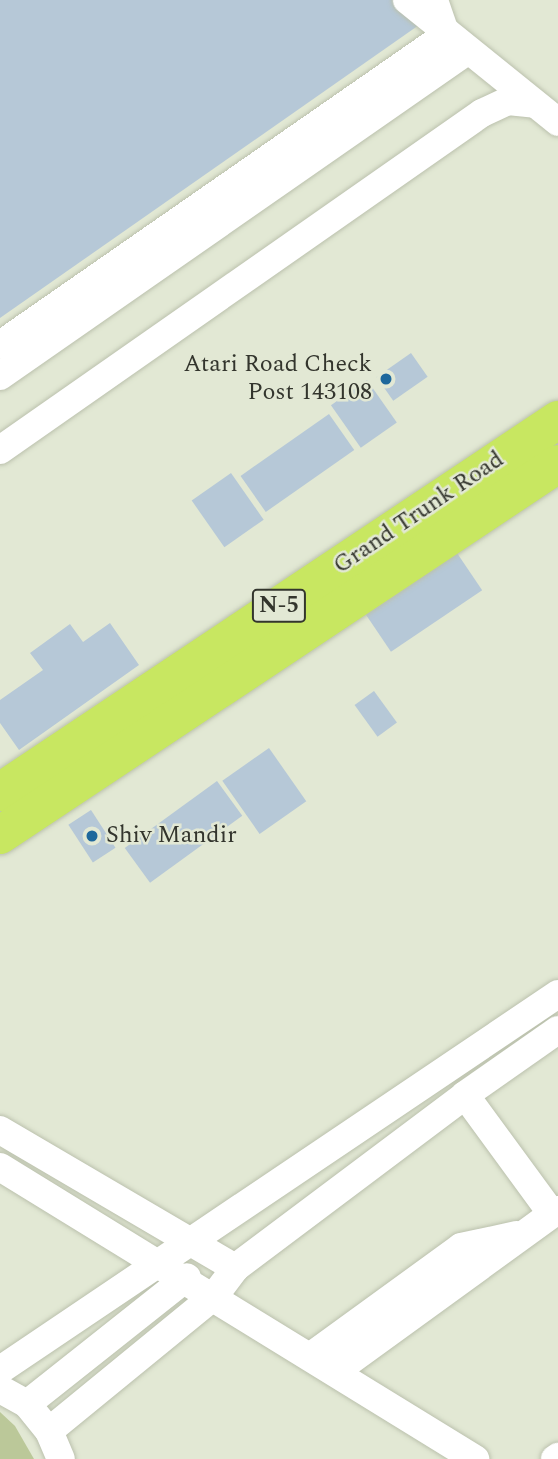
<!DOCTYPE html>
<html>
<head>
<meta charset="utf-8">
<style>
	body { margin:0 }
	#map { position:relative; width:558px; height:1459px; overflow:hidden; background:#e2e8d4; font-family:Spectral,serif }
	div>[style] { position:absolute }
	[style*='--x'] { left:calc(var(--x)*1px); top:calc(var(--y)*1px); width:calc(var(--w)*1px); rotate:calc(var(--a)*1deg) }
	.green>* { inset:0; background:#bbc899 }
	.building>* { inset:0; background:#b6c8d7; transform-origin:0 0 }
	.roads { filter:drop-shadow(0 0 2px #bbc1ad) drop-shadow(0 0 2px #bbc1ad) }
	.minor>* { height:28px; margin:-14px; padding:0 14px; transform-origin:14px; border-radius:14px; background:#fff }
	.highway>* { height:38px; margin:-19px; padding:0 19px; transform-origin:19px; border-radius:19px; background:#c8e761 }
	.dots>* { width:19px; height:19px; translate:-50% -50%; box-sizing:border-box; border:4px solid #e2e8d4; border-radius:50% }
	span { translate:-50% -50%; white-space:nowrap; text-align:center; line-height:1.15; -webkit-text-stroke:5px #e2e8d4; paint-order:stroke }
	.shield-label span { padding:2px 5px; background:#e2e8d4; border:2px solid; border-radius:5px; -webkit-text-stroke-width:0 }
	.shield-label { font-size:23px; color:#33352d; font-weight:700 }
	.poi-label { font-size:24px; color:#33352d }
	.right { translate:-100% -50%; text-align:right }
	.left { translate:0 -50%; text-align:left }
	.street-label { font-size:24px; color:#33352d }
</style>
</head>
<body>
<div id="map">
	<div class="green">
		<div style="clip-path:polygon(0 1412px,15px 1426px,34px 1459px,0 1459px)"></div>
	</div>
	<div class="building">
		<div style="clip-path:polygon(0 0,400px 0,419px 25px,0 318px)"></div>
		<div style="left:411px;top:353px;width:29px;height:42px;rotate:55deg"></div>
		<div style="left:367px;top:380px;width:52px;height:44px;rotate:55deg"></div>
		<div style="left:329px;top:414px;width:44px;height:108px;rotate:55deg"></div>
		<div style="left:231px;top:473px;width:57px;height:48px;rotate:55deg"></div>
		<div style="left:457px;top:553px;width:45px;height:110px;rotate:56deg"></div>
		<div style="clip-path:polygon(110px 623px,139px 665px,19px 750px,0 723px,0 700px,43px 670px,30px 653px,70px 624px,83px 642px)"></div>
		<div style="left:374px;top:691px;width:39px;height:24px;rotate:54deg"></div>
		<div style="left:269px;top:748px;width:65px;height:57px;rotate:55deg"></div>
		<div style="left:217px;top:781px;width:43px;height:114px;rotate:54deg"></div>
		<div style="left:91px;top:810px;width:45px;height:27px;rotate:57deg"></div>
	</div>
	<div class="roads">
		<div class="minor">
			<div style="--x:407;--y:0;--w:194;--a:38.9"></div>
			<div style="--x:0;--y:345;--w:543;--a:-34.8"></div>
			<div style="--x:446;--y:35;--w:37;--a:-109"></div>
			<div style="--x:0;--y:376;--w:569;--a:-34.84"></div>
			<div style="--x:0;--y:450;--w:588;--a:-34.96"></div>
			<div style="--x:482;--y:113;--w:29;--a:-25"></div>
			<div style="--x:508;--y:101;--w:27;--a:6"></div>
			<div style="--x:465;--y:1095;--w:113;--a:-35"></div>
			<div style="--x:0;--y:1130;--w:273;--a:30.4"></div>
			<div style="--x:0;--y:1167;--w:558;--a:31.58"></div>
			<div style="--x:311;--y:1356;--w:185;--a:-36"></div>
			<div style="--x:461;--y:1247;--w:57;--a:-12.1"></div>
			<div style="--x:0;--y:1370;--w:673;--a:-33.97"></div>
			<div style="--x:336;--y:1371;--w:274;--a:-36"></div>
			<div style="--x:0;--y:1389;--w:31;--a:29"></div>
			<div style="--x:27;--y:1404;--w:35;--a:51"></div>
			<div style="--x:49;--y:1431;--w:30;--a:67"></div>
			<div style="--x:27;--y:1404;--w:204;--a:-38.4"></div>
			<div style="--x:49;--y:1431;--w:215;--a:-39.3"></div>
			<div style="--x:215;--y:1295;--w:34;--a:-53"></div>
			<div style="--x:235;--y:1268;--w:288;--a:-36.9"></div>
			<div style="--x:465;--y:1095;--w:147;--a:53.8"></div>
			<div style="--x:555;--y:1459;--w:4;--a:-34"></div>
		</div>
		<div class="highway">
			<div style="--x:0;--y:792;--w:671;--a:-33.69"></div>
			<div style="--x:0;--y:835;--w:670;--a:-33.62"></div>
		</div>
	</div>
	<div class="dots">
		<div style="left:386px;top:379px;background:#1e689c"></div>
		<div style="left:92px;top:836px;background:#1e689c"></div>
	</div>
	<div class="shield-label">
		<span style="left:279px;top:606px">N-5</span>
	</div>
	<div class="poi-label">
		<span class="right" style="left:372px;top:379px">Atari Road Check<br>Post 143108</span>
		<span class="left" style="left:106px;top:836px">Shiv Mandir</span>
	</div>
	<div class="street-label">
		<span style="left:419px;top:513px;rotate:-34deg">Grand Trunk Road</span>
	</div>
</div>
</body>
</html>
